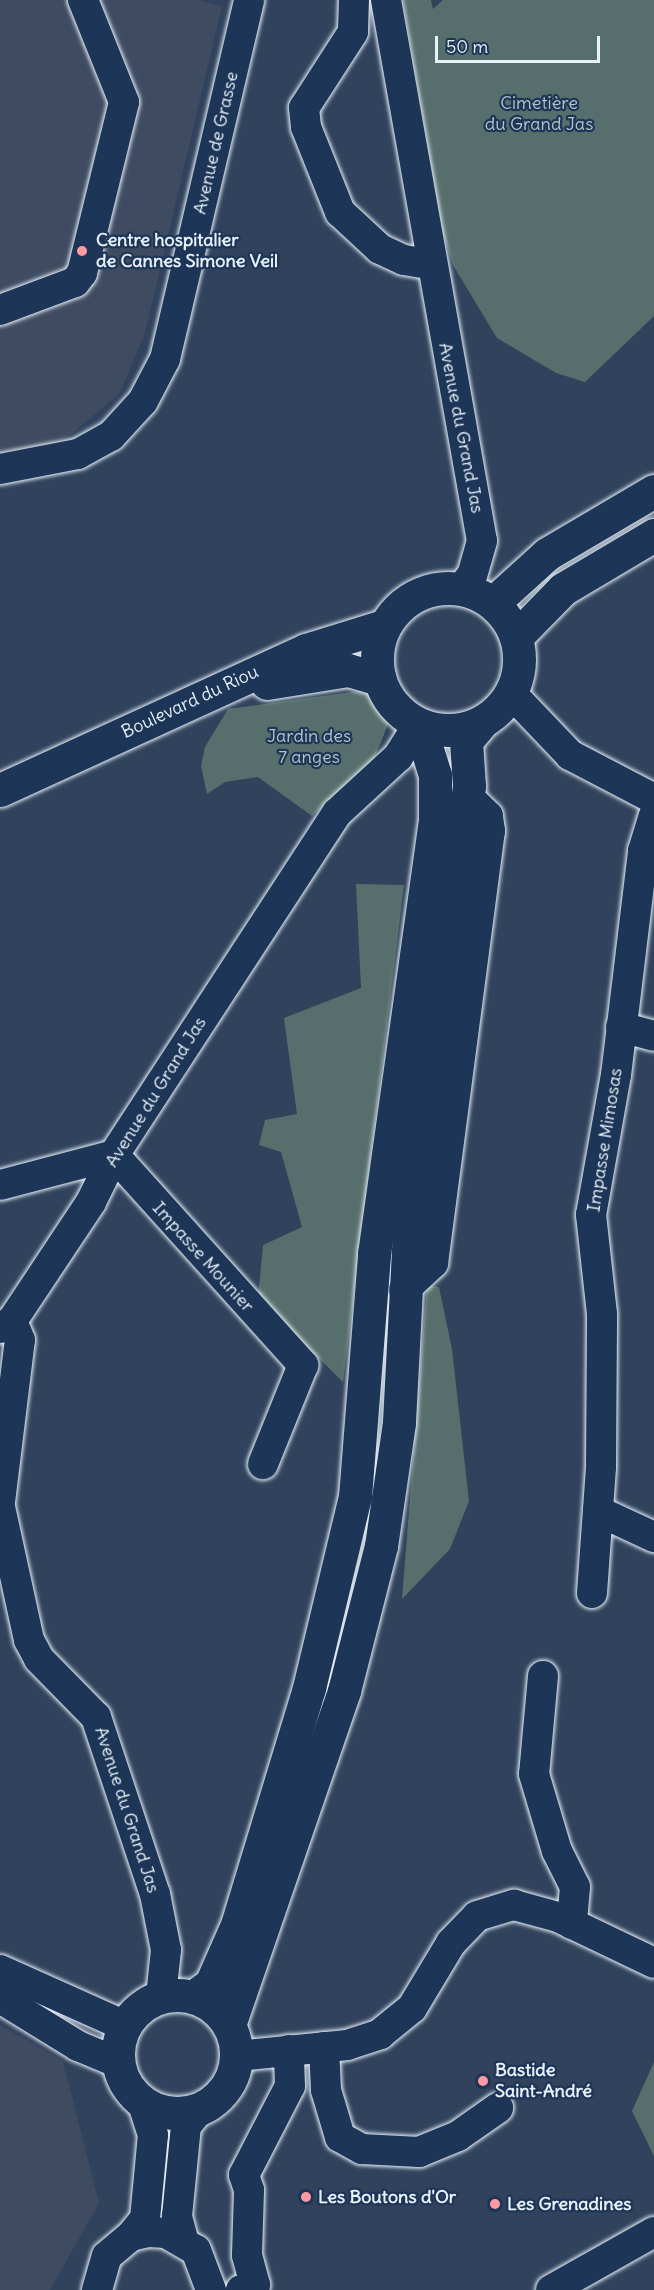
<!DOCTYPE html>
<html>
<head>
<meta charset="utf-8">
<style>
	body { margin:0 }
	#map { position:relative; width:654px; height:2290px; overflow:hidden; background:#30425c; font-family:Delius,sans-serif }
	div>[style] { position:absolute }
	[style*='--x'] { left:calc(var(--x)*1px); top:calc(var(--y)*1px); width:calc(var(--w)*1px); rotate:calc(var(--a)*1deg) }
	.built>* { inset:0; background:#3e4b60 }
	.green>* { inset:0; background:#576f6c }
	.roads { filter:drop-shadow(0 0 2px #e8f1f8) drop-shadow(0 0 2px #e8f1f8) }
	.minor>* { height:30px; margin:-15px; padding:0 15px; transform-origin:15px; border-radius:15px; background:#1d3557 }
	.major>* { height:33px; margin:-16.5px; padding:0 16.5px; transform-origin:16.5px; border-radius:16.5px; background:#1d3557 }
	.highway>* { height:33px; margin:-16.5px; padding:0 16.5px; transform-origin:16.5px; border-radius:16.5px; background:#1d3557 }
	.highway>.ring { margin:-16.5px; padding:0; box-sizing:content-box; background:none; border:33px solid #1d3557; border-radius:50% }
	.dots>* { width:16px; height:16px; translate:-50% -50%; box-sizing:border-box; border:3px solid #1d3557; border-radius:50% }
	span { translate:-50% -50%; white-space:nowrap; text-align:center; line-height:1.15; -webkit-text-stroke:4.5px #1d3557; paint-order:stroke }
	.park-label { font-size:18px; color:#b5c4c7 }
	.street-label { font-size:18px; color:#e8f1f8 }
	.poi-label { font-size:18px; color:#e8f1f8; font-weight:700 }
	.left { translate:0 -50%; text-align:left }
	.scale { position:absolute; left:435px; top:36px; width:165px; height:27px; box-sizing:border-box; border:3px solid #e8f1f8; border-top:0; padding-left:8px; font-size:18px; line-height:21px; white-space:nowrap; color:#e8f1f8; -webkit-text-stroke:4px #1d3557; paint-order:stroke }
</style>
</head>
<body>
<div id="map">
	<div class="built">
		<div style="clip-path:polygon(0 0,199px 0,222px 6px,145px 333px,120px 393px,72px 434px,45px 445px,0 451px)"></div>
		<div style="clip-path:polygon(0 2025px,63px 2061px,99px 2203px,50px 2290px,0 2290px)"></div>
	</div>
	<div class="green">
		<div style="clip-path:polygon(403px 0,431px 0,433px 9px,443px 0,654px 0,654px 316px,585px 382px,556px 373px,497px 338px,453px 265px,442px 230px)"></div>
		<div style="clip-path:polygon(367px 690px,390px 719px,381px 742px,374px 758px,312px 816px,258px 777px,225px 782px,207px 794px,201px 766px,205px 747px,228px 709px)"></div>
		<div style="clip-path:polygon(356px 884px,404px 885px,343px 1382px,258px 1298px,263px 1245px,302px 1227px,281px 1152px,259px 1145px,265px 1120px,297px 1114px,284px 1018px,361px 988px)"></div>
		<div style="clip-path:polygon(427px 1285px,439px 1287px,452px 1349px,469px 1501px,450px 1549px,402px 1599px)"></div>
		<div style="clip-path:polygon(654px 2062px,654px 2156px,632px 2111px)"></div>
	</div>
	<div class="roads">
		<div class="minor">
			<div style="--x:354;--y:0;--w:32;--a:92"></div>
			<div style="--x:353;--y:32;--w:90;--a:122.8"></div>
			<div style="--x:304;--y:108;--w:19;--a:84"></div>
			<div style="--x:306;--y:127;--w:92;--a:68.2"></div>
			<div style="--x:340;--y:212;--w:54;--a:42.8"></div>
			<div style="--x:380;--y:249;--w:26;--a:25"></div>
			<div style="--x:404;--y:260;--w:26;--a:9"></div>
			<div style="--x:386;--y:0;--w:549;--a:79.94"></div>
			<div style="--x:482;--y:541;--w:35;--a:106"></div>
			<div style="--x:472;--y:575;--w:18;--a:128"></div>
			<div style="--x:0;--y:310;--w:80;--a:-20.5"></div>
			<div style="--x:75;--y:282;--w:11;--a:-52"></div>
			<div style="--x:82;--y:273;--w:176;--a:-76.2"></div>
			<div style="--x:124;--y:102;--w:110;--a:-111.9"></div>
			<div style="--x:0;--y:469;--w:79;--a:-10.9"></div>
			<div style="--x:78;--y:454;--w:38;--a:-29"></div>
			<div style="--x:111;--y:436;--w:47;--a:-47.6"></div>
			<div style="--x:143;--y:401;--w:47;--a:-62.4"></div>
			<div style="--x:165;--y:359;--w:369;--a:-76.8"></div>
			<div style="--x:511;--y:693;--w:86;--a:46.4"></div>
			<div style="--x:570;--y:755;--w:95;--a:27.6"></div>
			<div style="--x:621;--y:1027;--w:34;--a:15"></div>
			<div style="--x:0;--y:1185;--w:118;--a:-14.7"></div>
			<div style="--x:114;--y:1155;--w:283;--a:48"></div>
			<div style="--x:303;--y:1365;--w:107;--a:112"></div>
			<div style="--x:404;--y:1290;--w:40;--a:-43"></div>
			<div style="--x:433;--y:1263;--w:436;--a:-82.5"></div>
			<div style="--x:490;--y:831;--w:15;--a:-98"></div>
			<div style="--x:488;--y:816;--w:28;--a:-136"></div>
			<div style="--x:0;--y:1328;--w:14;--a:-30"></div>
			<div style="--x:12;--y:1321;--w:143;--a:-56.4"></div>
			<div style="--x:91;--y:1202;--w:52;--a:-63.9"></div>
			<div style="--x:114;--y:1155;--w:408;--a:-56.9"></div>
			<div style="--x:337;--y:813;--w:83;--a:-42.6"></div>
			<div style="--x:398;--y:757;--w:39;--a:-58"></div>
			<div style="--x:0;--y:1502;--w:163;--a:-83"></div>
			<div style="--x:20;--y:1340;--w:21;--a:-113"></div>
			<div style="--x:0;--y:1507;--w:136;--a:77.7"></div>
			<div style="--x:29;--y:1640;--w:21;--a:62"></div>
			<div style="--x:39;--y:1659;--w:81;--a:45.5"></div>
			<div style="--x:96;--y:1717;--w:187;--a:71.6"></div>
			<div style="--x:155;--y:1894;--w:57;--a:78.9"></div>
			<div style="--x:166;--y:1950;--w:47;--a:96.1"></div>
			<div style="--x:598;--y:1511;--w:62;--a:24.9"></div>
			<div style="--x:592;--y:1593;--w:126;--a:-85.9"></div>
			<div style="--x:601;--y:1467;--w:153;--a:-89.6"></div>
			<div style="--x:602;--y:1314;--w:100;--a:-96.3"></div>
			<div style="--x:591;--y:1215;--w:142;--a:-79.9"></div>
			<div style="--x:616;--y:1075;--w:226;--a:-83.1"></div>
			<div style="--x:643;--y:851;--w:37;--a:-73"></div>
			<div style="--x:543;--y:1676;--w:98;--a:95.2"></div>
			<div style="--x:534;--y:1774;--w:80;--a:73.4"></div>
			<div style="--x:557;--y:1851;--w:40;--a:63.4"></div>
			<div style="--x:575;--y:1887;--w:37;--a:95"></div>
			<div style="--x:0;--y:1970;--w:137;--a:24.1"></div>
			<div style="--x:0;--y:1998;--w:92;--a:31.6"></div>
			<div style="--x:78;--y:2046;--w:44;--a:22.5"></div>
			<div style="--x:324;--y:2047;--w:43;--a:87.3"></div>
			<div style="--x:326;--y:2090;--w:49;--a:73.4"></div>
			<div style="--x:340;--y:2137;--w:25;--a:29"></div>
			<div style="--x:362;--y:2149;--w:57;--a:3"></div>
			<div style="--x:419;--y:2152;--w:42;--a:-22.3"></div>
			<div style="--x:458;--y:2136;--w:49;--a:-35"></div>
			<div style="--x:237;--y:2056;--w:111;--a:-5.7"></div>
			<div style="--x:347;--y:2045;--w:35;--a:-18"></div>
			<div style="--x:380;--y:2034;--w:41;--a:-39.1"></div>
			<div style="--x:412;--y:2008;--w:76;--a:-59"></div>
			<div style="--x:451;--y:1943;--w:37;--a:-46"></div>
			<div style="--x:477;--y:1916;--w:39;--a:-17"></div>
			<div style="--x:514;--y:1905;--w:46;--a:15.3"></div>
			<div style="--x:558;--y:1917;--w:106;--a:25.6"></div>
			<div style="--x:131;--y:2236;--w:22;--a:-51"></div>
			<div style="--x:145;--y:2219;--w:84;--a:-84.6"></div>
			<div style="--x:153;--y:2135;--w:35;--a:-108"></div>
			<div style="--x:183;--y:2239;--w:24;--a:-105"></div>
			<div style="--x:177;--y:2216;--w:90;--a:-84.3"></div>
			<div style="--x:186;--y:2126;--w:21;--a:-51"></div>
			<div style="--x:97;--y:2290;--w:35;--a:-74"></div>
			<div style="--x:107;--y:2256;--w:31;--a:-40"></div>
			<div style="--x:131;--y:2236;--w:17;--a:-13"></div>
			<div style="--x:148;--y:2232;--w:18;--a:3"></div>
			<div style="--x:166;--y:2233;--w:34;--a:30"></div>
			<div style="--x:196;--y:2250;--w:43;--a:69.4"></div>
			<div style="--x:241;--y:2290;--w:15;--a:-20"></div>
			<div style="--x:255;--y:2285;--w:31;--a:-105"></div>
			<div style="--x:247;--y:2255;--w:65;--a:-88.2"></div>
			<div style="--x:249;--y:2190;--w:16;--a:-108"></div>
			<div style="--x:244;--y:2175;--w:100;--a:-62.7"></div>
			<div style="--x:290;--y:2086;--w:36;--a:-92"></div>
			<div style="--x:551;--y:2290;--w:118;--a:-29.4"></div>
		</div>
		<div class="major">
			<div style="--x:267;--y:683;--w:82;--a:-9.1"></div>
			<div style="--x:348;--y:670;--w:33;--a:16"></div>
			<div style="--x:0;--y:790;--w:337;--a:-24.6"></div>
			<div style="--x:306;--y:650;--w:82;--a:-17.1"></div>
		</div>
		<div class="highway">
			<div class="ring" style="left:377px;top:588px;width:109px;height:109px"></div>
			<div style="--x:493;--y:603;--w:73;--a:-42.2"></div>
			<div style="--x:547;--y:554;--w:124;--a:-30.5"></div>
			<div style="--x:516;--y:637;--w:67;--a:-45.6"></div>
			<div style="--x:563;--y:589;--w:106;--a:-30.7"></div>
			<div class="ring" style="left:118px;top:1995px;width:85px;height:85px"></div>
			<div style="--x:193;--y:1997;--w:22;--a:-36"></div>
			<div style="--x:211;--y:1984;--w:64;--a:-66.2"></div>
			<div style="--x:237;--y:1925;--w:248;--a:-73.1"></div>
			<div style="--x:309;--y:1688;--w:196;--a:-76.5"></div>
			<div style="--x:355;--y:1497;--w:244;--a:-85.5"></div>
			<div style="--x:374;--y:1254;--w:436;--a:-82"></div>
			<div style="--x:435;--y:822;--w:47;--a:-90"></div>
			<div style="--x:435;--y:775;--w:53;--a:-107.4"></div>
			<div style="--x:229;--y:2025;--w:353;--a:-71"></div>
			<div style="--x:344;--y:1691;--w:150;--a:-75.7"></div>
			<div style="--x:381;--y:1546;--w:125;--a:-81.7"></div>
			<div style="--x:399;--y:1422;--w:211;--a:-87"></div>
			<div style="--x:410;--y:1211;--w:429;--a:-82.1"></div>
			<div style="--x:469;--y:786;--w:45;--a:-93.8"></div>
			<div style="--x:466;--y:741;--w:26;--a:-50"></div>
		</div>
	</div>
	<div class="dots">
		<div style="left:82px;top:251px;background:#ff9aa2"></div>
		<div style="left:483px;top:2081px;background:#ff9aa2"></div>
		<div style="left:306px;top:2197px;background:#ff9aa2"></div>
		<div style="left:495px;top:2204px;background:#ff9aa2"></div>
	</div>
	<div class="park-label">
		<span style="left:539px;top:114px">Cimetière<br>du Grand Jas</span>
		<span style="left:309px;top:747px">Jardin des<br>7 anges</span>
	</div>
	<div class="street-label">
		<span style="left:216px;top:143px;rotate:-77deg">Avenue de Grasse</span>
		<span style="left:461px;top:428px;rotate:79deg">Avenue du Grand Jas</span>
		<span style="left:190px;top:702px;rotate:-25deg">Boulevard du Riou</span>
		<span style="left:156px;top:1092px;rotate:-58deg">Avenue du Grand Jas</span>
		<span style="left:605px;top:1140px;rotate:-81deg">Impasse Mimosas</span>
		<span style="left:203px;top:1257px;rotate:48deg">Impasse Mounier</span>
		<span style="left:127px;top:1810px;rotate:72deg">Avenue du Grand Jas</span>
	</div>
	<div class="poi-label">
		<span class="left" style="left:96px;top:251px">Centre hospitalier<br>de Cannes Simone Veil</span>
		<span class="left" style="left:495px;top:2081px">Bastide<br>Saint-André</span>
		<span class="left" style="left:318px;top:2197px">Les Boutons d'Or</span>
		<span class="left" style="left:507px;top:2204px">Les Grenadines</span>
	</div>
	<div class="scale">50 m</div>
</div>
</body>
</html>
